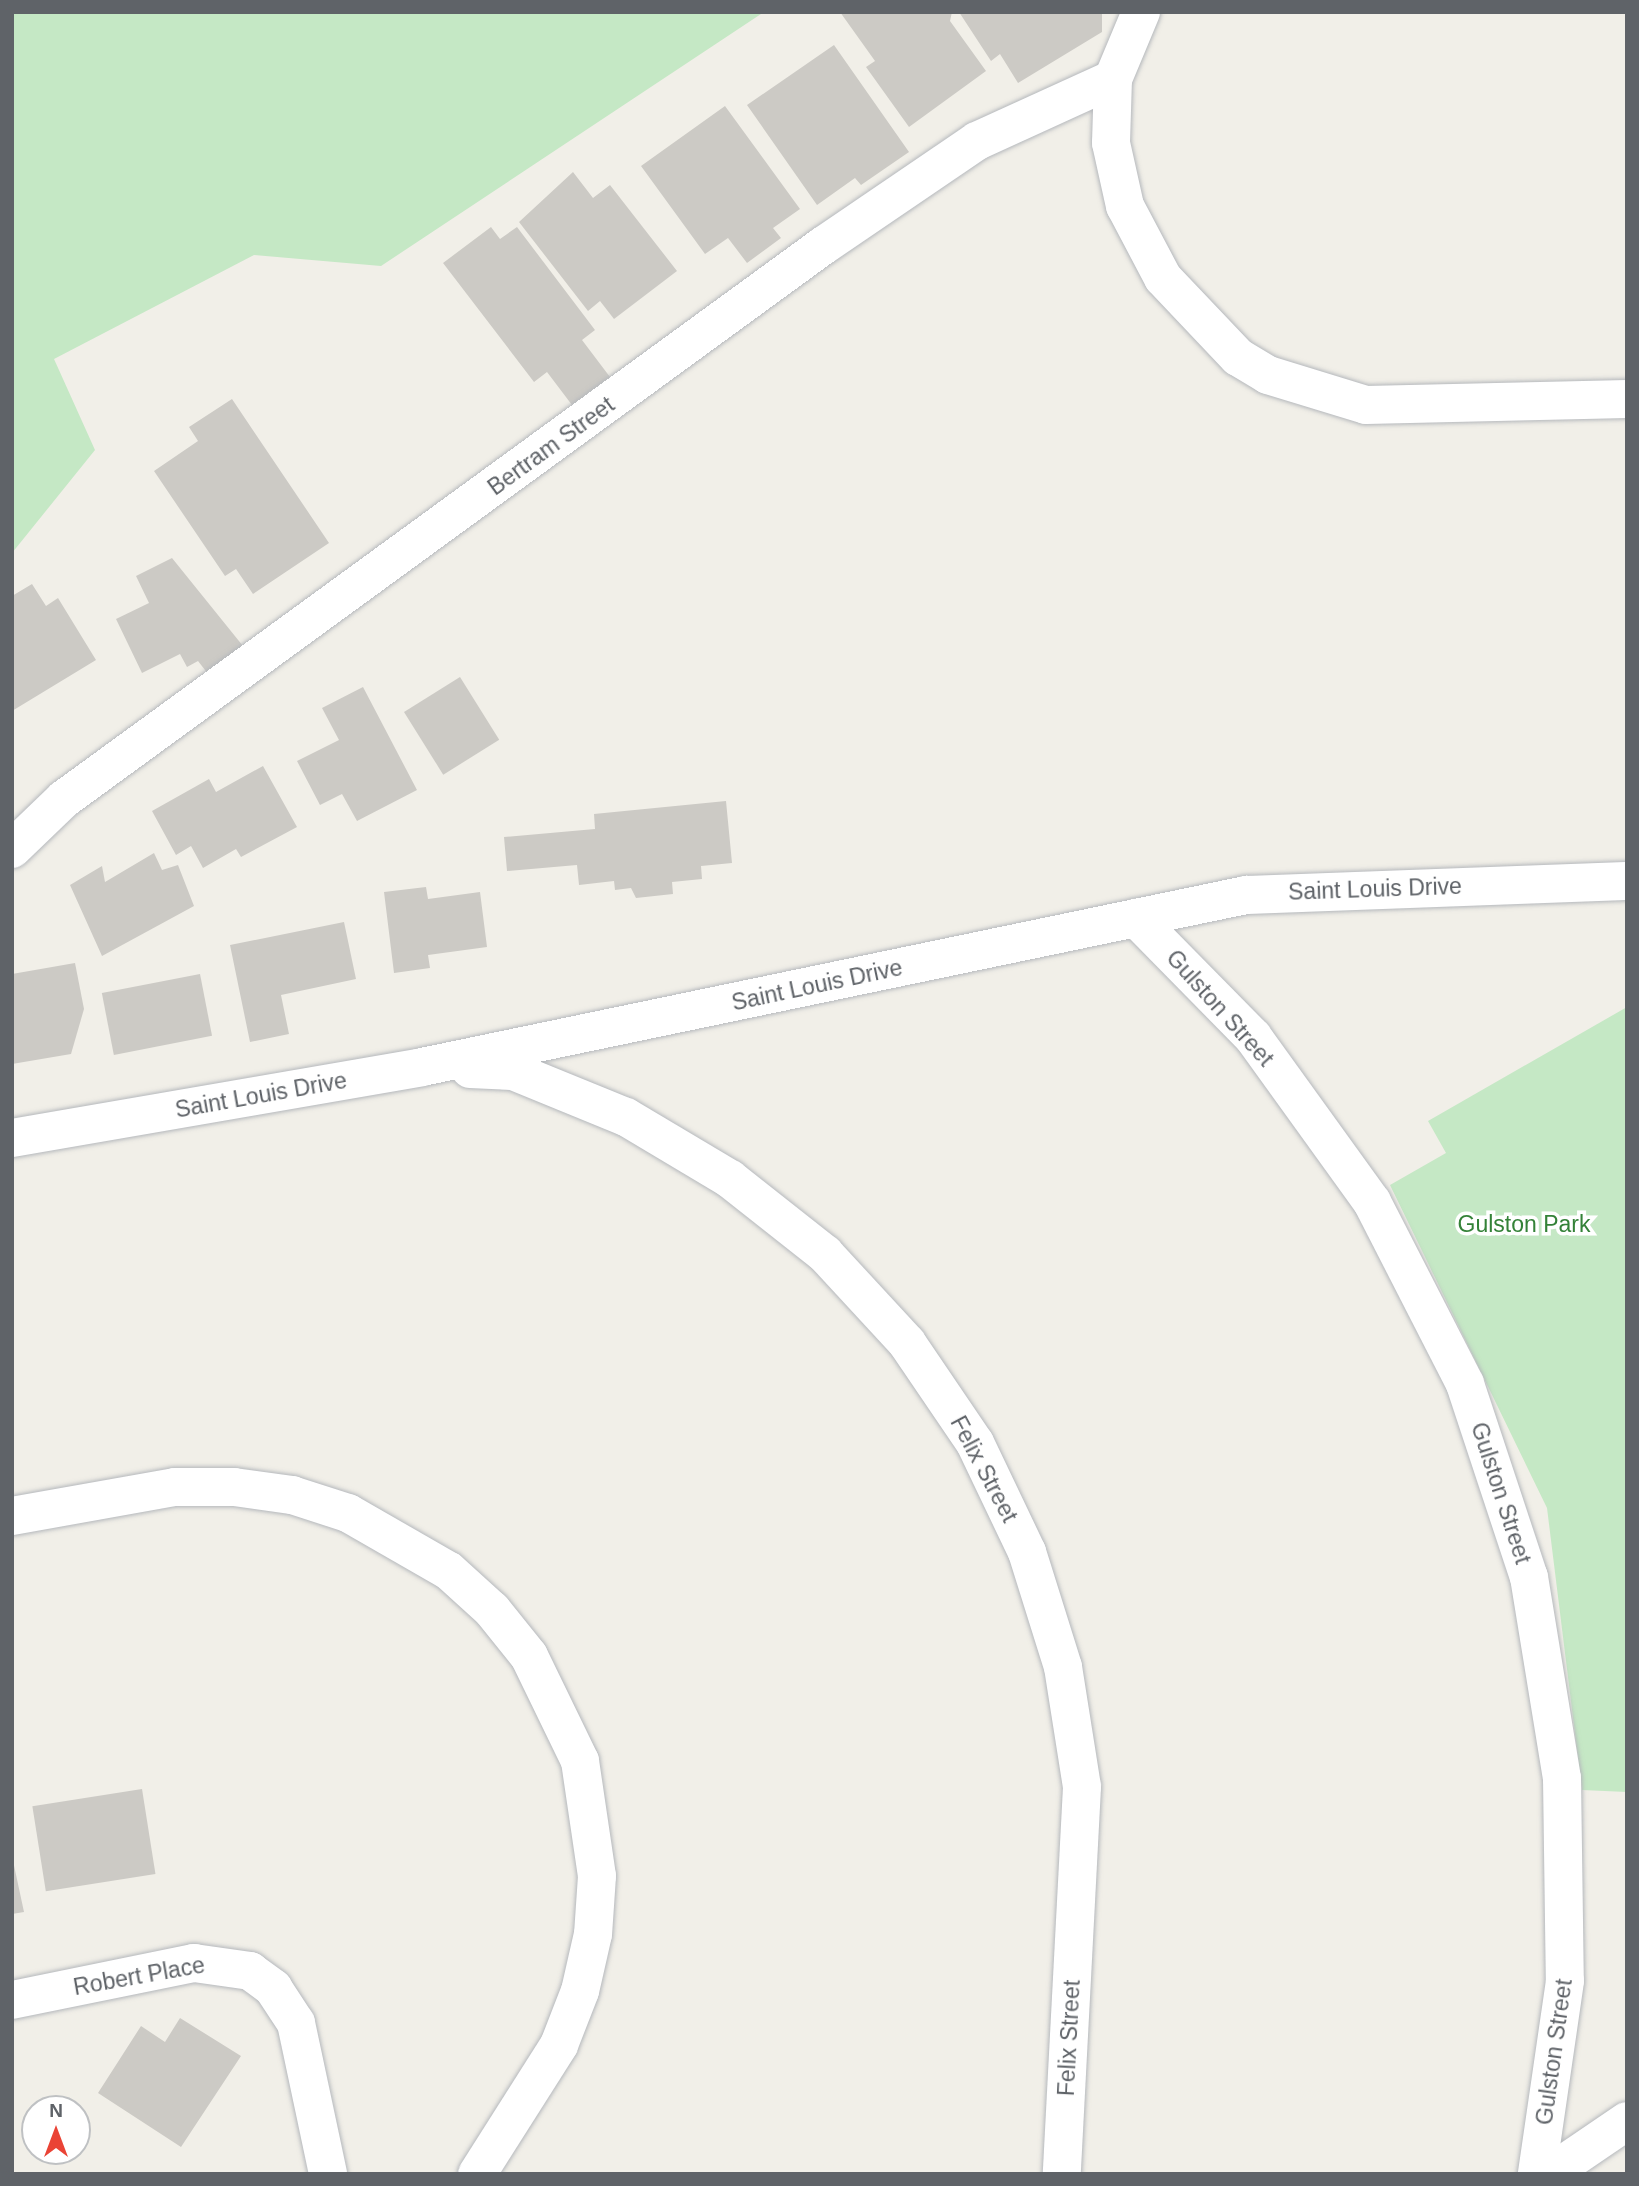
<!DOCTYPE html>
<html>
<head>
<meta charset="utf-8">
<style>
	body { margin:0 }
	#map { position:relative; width:1639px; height:2186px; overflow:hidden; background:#f1efe8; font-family:Arial,sans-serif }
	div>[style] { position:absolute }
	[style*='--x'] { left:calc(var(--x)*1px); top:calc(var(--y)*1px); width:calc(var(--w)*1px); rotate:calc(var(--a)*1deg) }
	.green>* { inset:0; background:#c5e8c5 }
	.building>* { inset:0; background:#cccac5; transform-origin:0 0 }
	.roads { filter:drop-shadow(0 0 2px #b5b8bc) drop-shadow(0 0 2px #b5b8bc) }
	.minor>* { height:38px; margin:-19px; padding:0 19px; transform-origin:19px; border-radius:19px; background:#fff }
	span { translate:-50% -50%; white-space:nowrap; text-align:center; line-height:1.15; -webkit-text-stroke:7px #fff; paint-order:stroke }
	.street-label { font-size:23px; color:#5f6368 }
	.park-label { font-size:23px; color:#348238 }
	.frame { position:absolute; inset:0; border:14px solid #5f6368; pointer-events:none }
	.north { position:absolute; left:21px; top:2095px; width:70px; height:70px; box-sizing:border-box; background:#fff; border:2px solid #bfc1c3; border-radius:50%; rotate:0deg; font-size:19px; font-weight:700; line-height:28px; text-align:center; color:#5f6368 }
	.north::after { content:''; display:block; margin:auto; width:24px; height:32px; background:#ea4335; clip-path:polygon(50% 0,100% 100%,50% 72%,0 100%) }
</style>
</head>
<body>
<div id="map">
	<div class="green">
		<div style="clip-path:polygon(12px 12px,764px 12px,381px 266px,254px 255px,54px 359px,95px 450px,12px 553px)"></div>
		<div style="clip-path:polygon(1627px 1007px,1627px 1792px,1582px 1790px,1547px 1508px,1390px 1185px,1446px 1153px,1428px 1121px)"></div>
	</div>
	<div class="building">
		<div style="clip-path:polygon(840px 12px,952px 12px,950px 21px,986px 71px,909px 127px,866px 67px,875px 61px)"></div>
		<div style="clip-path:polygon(959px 12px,1102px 12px,1102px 32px,1018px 83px,1000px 54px,991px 61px)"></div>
		<div style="clip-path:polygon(834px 45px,909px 152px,861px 185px,855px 178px,817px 205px,747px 105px)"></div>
		<div style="clip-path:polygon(725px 106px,800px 209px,773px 228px,781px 238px,747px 263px,728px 238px,705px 254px,641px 166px)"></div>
		<div style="clip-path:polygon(573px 172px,593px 198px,610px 185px,677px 271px,614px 319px,600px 301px,588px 311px,519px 222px)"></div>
		<div style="clip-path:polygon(491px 227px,500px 239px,517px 227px,595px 330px,582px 340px,610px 377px,572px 405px,547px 372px,534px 382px,443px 263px)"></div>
		<div style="clip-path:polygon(232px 399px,329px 543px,253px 594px,236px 569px,225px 576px,154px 471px,198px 441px,189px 427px)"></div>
		<div style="clip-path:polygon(172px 558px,247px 651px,212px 679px,198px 661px,187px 667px,180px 654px,142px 673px,116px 619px,149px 603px,136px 576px)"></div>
		<div style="clip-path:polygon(32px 584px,46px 606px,58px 598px,96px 660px,12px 711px,12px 596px)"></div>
		<div style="left:460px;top:677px;width:74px;height:66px;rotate:58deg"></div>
		<div style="clip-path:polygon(363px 687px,417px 790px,357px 821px,342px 794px,320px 805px,297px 761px,339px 740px,322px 708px)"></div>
		<div style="clip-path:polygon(263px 766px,297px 827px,241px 857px,236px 849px,203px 868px,191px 846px,176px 855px,152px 811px,209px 779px,216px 792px)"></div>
		<div style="clip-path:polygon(726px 801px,732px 863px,701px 866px,702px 879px,672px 882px,673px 894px,636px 898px,631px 888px,615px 890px,614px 881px,579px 885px,577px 865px,507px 871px,504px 837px,595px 829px,594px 814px)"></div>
		<div style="clip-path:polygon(154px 853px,162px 870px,178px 865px,194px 906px,102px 956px,70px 885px,102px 866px,105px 882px)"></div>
		<div style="clip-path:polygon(426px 887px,428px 899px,480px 892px,487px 947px,428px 955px,430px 968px,394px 973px,384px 892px)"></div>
		<div style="clip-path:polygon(344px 922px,356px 979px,281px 995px,289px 1034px,250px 1042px,230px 945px)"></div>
		<div style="clip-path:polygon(75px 963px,84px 1009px,71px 1054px,12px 1064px,12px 974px)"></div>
		<div style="left:200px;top:974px;width:63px;height:100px;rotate:79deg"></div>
		<div style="left:142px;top:1789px;width:86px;height:111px;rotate:81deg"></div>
		<div style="clip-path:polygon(12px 1856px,24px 1912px,12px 1914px)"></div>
		<div style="clip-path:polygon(180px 2018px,241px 2056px,181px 2147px,98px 2093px,141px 2026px,165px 2042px)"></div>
	</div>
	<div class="roads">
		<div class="minor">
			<div style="--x:1141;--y:12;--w:73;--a:112.7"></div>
			<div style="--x:1113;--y:79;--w:64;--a:91.8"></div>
			<div style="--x:1111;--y:143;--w:65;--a:77.5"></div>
			<div style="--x:1125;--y:206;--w:81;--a:62.2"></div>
			<div style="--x:1163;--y:278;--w:109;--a:46.5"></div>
			<div style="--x:1238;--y:357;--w:35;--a:31"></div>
			<div style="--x:1268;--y:375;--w:102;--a:17"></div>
			<div style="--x:1366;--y:405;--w:261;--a:-1.3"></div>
			<div style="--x:12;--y:849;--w:72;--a:-43.9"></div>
			<div style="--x:64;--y:799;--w:940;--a:-36.09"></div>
			<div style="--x:824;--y:245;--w:185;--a:-34.2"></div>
			<div style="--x:977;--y:141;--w:149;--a:-24.5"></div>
			<div style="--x:1136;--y:918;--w:167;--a:45.5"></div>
			<div style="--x:1253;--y:1037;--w:203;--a:54.2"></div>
			<div style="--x:1372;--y:1202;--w:204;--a:62.9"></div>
			<div style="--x:1465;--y:1384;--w:203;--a:71.7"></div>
			<div style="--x:1529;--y:1577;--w:204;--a:80.7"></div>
			<div style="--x:1562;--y:1778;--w:203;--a:89.2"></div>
			<div style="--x:1565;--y:1981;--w:195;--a:98.3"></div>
			<div style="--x:470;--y:1069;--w:43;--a:2.7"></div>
			<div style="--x:513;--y:1071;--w:122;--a:22.2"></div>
			<div style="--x:626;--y:1117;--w:121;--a:30.8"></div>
			<div style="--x:730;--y:1179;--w:121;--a:38.3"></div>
			<div style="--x:825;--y:1254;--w:121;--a:47.3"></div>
			<div style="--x:907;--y:1343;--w:121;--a:55.8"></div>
			<div style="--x:975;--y:1443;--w:121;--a:64.5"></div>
			<div style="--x:1027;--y:1552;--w:121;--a:72.6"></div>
			<div style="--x:1063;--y:1667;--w:121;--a:81"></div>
			<div style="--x:1082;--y:1787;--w:388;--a:93"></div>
			<div style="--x:12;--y:1138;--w:416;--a:-9.8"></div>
			<div style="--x:422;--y:1067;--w:842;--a:-11.79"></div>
			<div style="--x:1246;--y:895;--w:381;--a:-2.1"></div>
			<div style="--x:12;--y:1516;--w:166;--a:-10.1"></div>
			<div style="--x:175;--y:1487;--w:59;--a:0"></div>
			<div style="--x:234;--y:1487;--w:59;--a:7.9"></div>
			<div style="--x:292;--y:1495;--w:59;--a:17.8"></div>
			<div style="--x:348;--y:1513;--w:116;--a:29.9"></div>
			<div style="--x:449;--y:1571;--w:58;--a:42.2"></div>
			<div style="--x:492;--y:1610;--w:59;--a:51.2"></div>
			<div style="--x:529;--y:1656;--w:117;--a:64.1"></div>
			<div style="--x:580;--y:1761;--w:116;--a:81.6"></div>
			<div style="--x:597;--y:1876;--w:58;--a:93.9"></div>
			<div style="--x:593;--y:1934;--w:58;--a:102.8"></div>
			<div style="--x:580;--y:1991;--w:58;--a:111.3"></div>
			<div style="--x:559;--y:2045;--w:153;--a:122.4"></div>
			<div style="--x:12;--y:2000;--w:186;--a:-11.5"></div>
			<div style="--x:194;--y:1963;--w:57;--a:8.1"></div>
			<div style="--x:250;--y:1971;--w:29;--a:36"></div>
			<div style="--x:273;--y:1988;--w:42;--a:56.7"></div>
			<div style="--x:296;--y:2023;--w:154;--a:78"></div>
			<div style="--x:1549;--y:2174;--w:94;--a:-34.2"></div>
		</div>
	</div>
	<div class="street-label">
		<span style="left:551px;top:446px;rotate:-36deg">Bertram Street</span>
		<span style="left:1375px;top:889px;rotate:-2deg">Saint Louis Drive</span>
		<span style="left:817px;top:985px;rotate:-12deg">Saint Louis Drive</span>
		<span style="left:1220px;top:1008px;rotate:48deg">Gulston Street</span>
		<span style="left:261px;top:1095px;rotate:-10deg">Saint Louis Drive</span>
		<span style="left:984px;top:1469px;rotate:62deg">Felix Street</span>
		<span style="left:1501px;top:1493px;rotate:72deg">Gulston Street</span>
		<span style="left:139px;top:1976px;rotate:-10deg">Robert Place</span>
		<span style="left:1069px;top:2038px;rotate:-87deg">Felix Street</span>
		<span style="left:1554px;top:2052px;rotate:-82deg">Gulston Street</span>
	</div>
	<div class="park-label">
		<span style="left:1524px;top:1224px">Gulston Park</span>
	</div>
	<div class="frame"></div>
	<div class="north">N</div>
</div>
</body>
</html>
